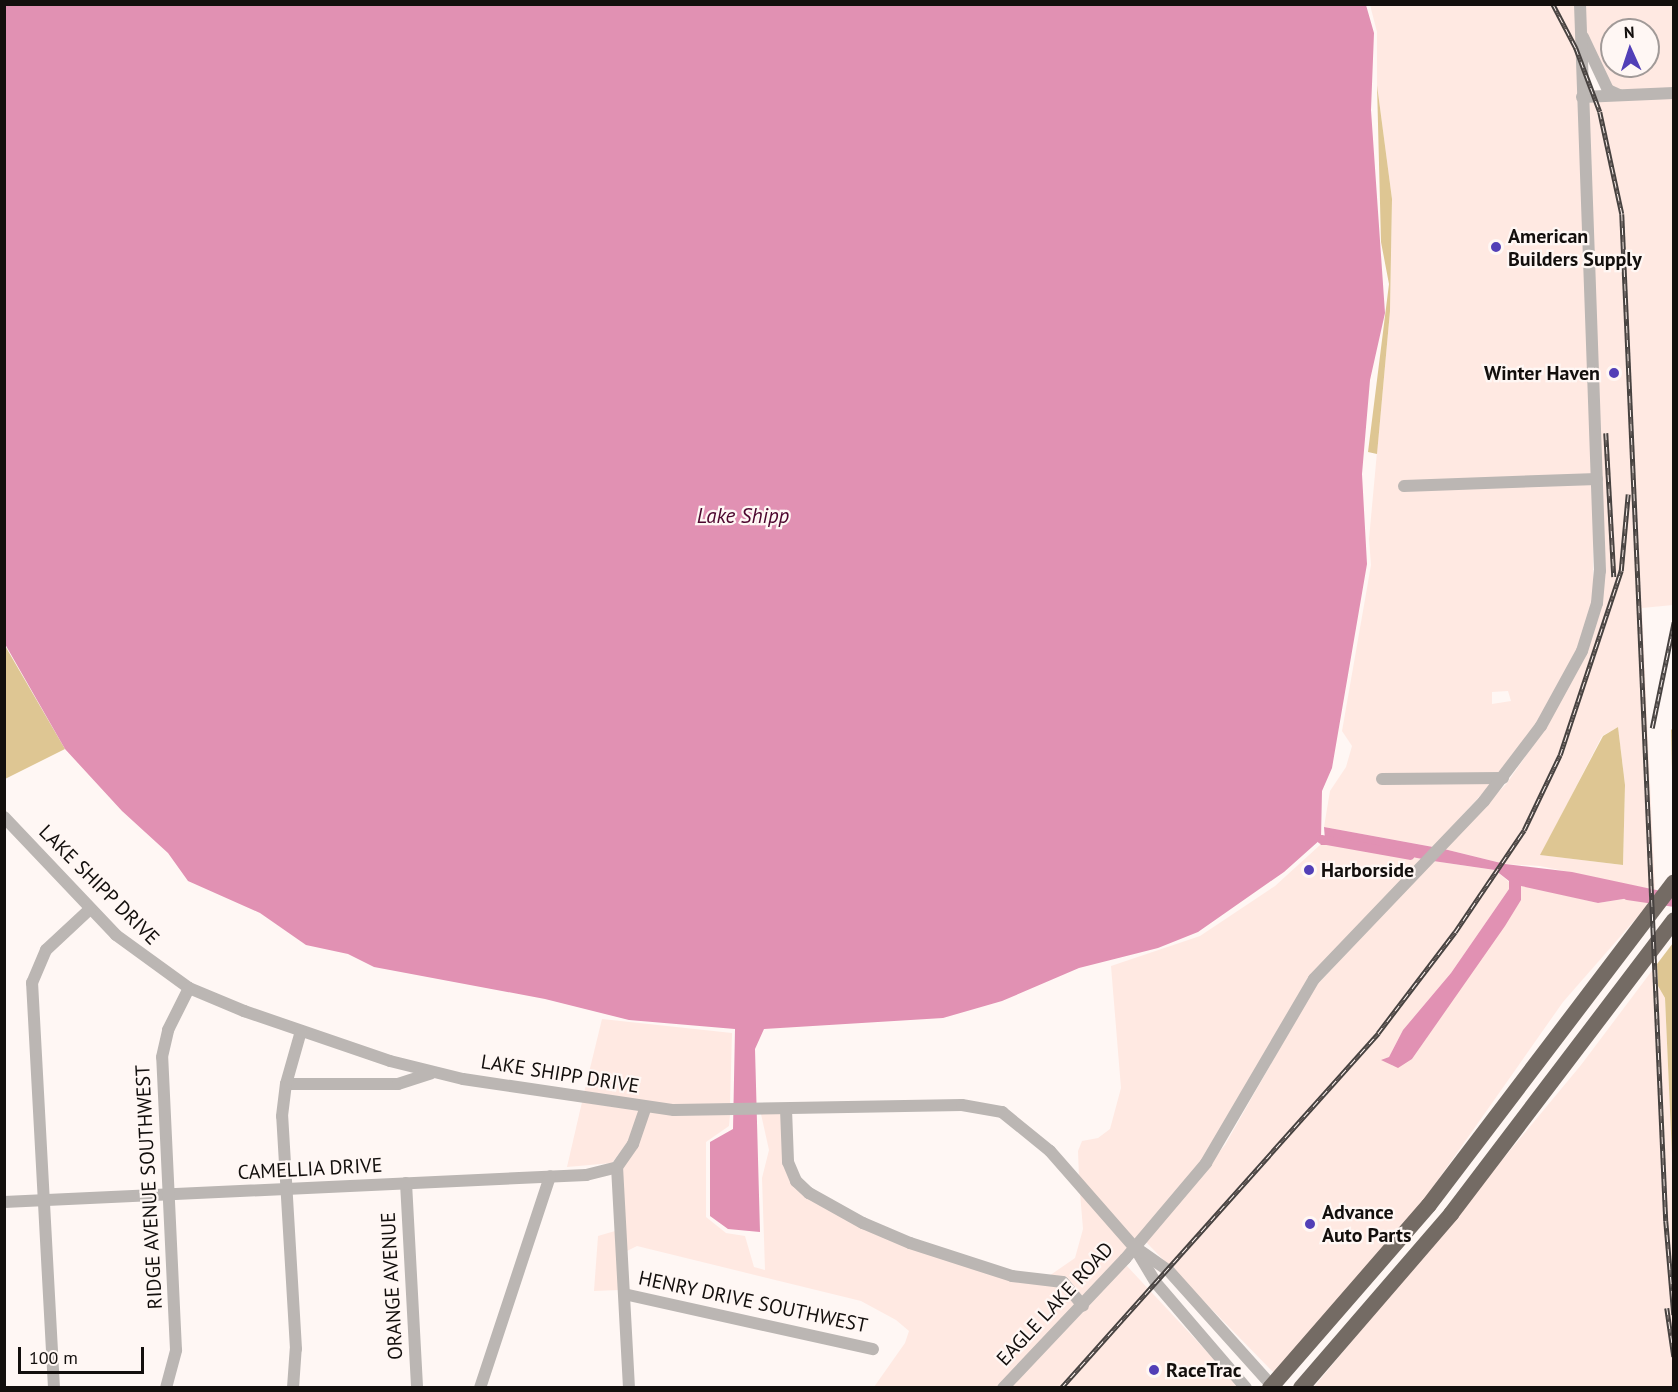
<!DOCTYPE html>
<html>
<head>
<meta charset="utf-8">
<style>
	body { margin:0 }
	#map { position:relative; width:1678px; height:1392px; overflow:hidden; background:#fff7f4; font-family:"PT Sans",sans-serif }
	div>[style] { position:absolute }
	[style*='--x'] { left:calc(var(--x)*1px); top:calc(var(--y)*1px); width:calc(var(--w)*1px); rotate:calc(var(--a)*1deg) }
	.built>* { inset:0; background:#ffe9e2 }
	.green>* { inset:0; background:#dec693 }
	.water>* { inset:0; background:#e191b3 }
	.canal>* { height:9px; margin:-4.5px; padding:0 4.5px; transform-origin:4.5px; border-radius:4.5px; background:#e191b3 }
	.minor>* { height:12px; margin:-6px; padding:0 6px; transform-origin:6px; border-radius:6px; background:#bbb6b3 }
	.highway>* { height:16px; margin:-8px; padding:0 8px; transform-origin:8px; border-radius:8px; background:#746b64 }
	.rail>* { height:4.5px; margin-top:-2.25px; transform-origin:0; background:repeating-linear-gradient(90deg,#fff7f4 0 7px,#474240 0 14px); box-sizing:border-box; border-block:2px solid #474240 }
	.dots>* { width:16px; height:16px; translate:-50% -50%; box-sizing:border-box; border:3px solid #fff7f4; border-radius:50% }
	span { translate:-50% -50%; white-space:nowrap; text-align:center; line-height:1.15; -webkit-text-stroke:4.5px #fff7f4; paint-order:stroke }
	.poi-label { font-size:20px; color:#130f0d; font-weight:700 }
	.left { translate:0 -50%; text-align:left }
	.right { translate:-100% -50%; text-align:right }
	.street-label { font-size:20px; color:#130f0d }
	.water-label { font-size:21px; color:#4d062e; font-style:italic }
	.frame { position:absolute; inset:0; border:6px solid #130f0d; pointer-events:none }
	.north { position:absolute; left:1600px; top:18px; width:60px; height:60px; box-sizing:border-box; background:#fff7f4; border:2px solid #a19a98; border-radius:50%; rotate:357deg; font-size:16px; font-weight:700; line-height:24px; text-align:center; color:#130f0d }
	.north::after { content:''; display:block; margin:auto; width:21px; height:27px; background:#523fb7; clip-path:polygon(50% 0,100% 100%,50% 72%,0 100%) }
	.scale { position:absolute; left:18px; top:1347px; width:126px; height:27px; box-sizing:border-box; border:3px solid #130f0d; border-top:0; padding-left:8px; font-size:18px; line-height:21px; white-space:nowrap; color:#130f0d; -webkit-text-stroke:4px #fff7f4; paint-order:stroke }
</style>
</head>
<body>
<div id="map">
	<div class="built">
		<div style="clip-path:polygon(evenodd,1370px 5px,1576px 5px,1593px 474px,1400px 481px,1400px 491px,1593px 484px,1593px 602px,1578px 649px,1538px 723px,1501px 773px,1377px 775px,1378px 784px,1493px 782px,1433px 847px,1324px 827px,1330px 791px,1346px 767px,1352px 746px,1342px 731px,1371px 565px,1369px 539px,1390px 311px,1392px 199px,1377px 85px,1377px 32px,1370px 5px,1492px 692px,1508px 691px,1511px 701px,1492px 704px,1492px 692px)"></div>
		<div style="clip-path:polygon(evenodd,1584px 5px,1673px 5px,1673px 88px,1620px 90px,1611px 86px,1585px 30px,1584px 5px,1612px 30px,1648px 30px,1648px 66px,1612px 66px,1612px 30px)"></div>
		<div style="clip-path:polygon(evenodd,1673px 98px,1673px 605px,1642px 608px,1655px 890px,1540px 866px,1505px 864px,1444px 849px,1507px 783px,1545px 728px,1586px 654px,1601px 605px,1587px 102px,1673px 98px,1618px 727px,1625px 785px,1623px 865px,1541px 855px,1602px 736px,1618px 727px)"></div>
		<div style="clip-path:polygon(1320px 845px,1352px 845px,1422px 859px,1310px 976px,1203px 1159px,1135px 1241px,1079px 1178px,1078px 1151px,1082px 1141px,1098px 1138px,1110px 1129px,1121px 1088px,1111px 966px,1200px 936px,1275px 886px)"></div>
		<div style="clip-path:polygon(1433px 861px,1495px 870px,1509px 882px,1509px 889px,1451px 973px,1403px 1030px,1389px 1057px,1384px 1059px,1393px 1066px,1412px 1059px,1521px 900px,1521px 885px,1598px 903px,1642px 896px,1654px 898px,1563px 1002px,1421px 1204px,1276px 1375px,1146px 1242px,1225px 1145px,1314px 988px)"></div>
		<div style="clip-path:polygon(1657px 964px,1658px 986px,1665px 998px,1673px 1178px,1673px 1387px,1313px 1388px,1581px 1065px)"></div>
		<div style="clip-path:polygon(602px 1019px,732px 1033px,730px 1105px,675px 1105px,584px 1093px)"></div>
		<div style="clip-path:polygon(582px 1102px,640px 1111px,632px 1136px,612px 1163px,567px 1167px)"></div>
		<div style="clip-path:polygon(649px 1112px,730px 1115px,729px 1126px,706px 1142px,706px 1217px,726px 1233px,745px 1236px,754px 1267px,765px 1270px,762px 1178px,769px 1150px,761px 1114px,782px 1114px,800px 1191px,1012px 1281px,1061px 1287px,1077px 1305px,997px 1387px,874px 1387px,905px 1343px,909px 1331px,896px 1320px,861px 1301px,637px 1246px,625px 1252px,622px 1168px)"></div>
		<div style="clip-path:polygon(1080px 1193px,1129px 1248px,1083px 1299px,1049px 1276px,1075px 1258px,1083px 1229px)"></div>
		<div style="clip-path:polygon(615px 1231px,619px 1290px,594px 1291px,598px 1236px)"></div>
		<div style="clip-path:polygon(1126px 1265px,1241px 1388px,1010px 1388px,1083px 1312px)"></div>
	</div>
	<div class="green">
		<div style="clip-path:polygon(1377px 85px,1392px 199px,1390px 311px,1377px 454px,1368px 452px,1389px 284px,1381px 242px)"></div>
		<div style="clip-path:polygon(4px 644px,65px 749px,5px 779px,4px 779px)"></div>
		<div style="clip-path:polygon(1618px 727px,1625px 785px,1623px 865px,1540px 855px,1603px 736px)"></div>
		<div style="clip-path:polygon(1673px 728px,1673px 811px,1671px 730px)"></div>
		<div style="clip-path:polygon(1673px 943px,1673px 1178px,1665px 998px,1658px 986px,1657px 964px)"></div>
	</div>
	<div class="water">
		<div style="clip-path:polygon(4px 5px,1366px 5px,1374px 33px,1371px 110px,1385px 313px,1370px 380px,1362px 474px,1367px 564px,1332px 768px,1322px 791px,1321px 839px,1284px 872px,1198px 932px,1158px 948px,1079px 968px,1002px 1001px,943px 1018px,764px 1029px,755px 1049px,760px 1232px,728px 1229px,710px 1216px,710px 1142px,733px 1129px,735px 1029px,629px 1020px,545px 999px,374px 967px,348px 954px,306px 945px,260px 913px,188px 881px,168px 853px,122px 811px,65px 749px,5px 644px)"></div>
		<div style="clip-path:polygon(1324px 827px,1433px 847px,1422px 859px,1352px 845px,1320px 845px,1325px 840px)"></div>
		<div style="clip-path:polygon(1444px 849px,1505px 864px,1572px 872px,1661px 891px,1656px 898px,1642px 896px,1598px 903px,1521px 886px,1521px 900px,1505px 926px,1412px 1059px,1398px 1068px,1381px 1060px,1389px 1057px,1403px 1030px,1451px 973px,1509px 889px,1509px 881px,1495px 870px,1433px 861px)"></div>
	</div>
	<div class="canal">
		<div style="--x:1321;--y:839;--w:90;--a:10.2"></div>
		<div style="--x:1627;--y:895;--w:48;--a:8.5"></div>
	</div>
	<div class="minor">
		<div style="--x:1583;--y:37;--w:59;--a:64.7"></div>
		<div style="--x:1608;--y:90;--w:12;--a:24"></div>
		<div style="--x:1582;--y:97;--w:92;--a:-2.5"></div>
		<div style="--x:1404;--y:486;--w:193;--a:-2.1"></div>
		<div style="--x:1382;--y:779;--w:121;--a:-0.5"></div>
		<div style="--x:4;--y:817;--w:163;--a:46.5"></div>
		<div style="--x:116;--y:935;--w:90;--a:36"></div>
		<div style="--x:189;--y:988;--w:60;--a:22.7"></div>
		<div style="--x:244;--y:1011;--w:154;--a:18.9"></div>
		<div style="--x:390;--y:1061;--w:75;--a:13.9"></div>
		<div style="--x:463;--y:1079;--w:213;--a:8.4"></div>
		<div style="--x:674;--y:1110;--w:288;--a:-1"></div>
		<div style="--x:962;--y:1105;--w:41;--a:9.9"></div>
		<div style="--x:1002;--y:1112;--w:62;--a:39.1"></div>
		<div style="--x:1050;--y:1151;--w:129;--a:48.8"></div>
		<div style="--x:1135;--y:1248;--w:41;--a:59"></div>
		<div style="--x:1156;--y:1283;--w:138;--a:49.4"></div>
		<div style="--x:286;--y:1084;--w:112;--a:0"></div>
		<div style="--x:398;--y:1084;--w:35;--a:-18"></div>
		<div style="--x:786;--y:1109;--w:53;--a:87.8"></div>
		<div style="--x:788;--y:1162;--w:21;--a:67"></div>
		<div style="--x:796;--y:1181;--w:18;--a:43"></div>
		<div style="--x:809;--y:1193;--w:62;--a:29.1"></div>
		<div style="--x:863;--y:1223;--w:51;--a:23.1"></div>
		<div style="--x:910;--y:1243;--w:107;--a:17.9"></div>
		<div style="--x:1012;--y:1276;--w:51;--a:6.7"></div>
		<div style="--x:1063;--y:1282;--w:31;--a:50"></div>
		<div style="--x:406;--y:1183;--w:205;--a:86.9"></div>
		<div style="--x:4;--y:1202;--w:583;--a:-2.66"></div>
		<div style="--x:586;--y:1175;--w:32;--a:-14"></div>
		<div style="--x:1139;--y:1250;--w:35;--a:35"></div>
		<div style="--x:1168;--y:1270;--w:156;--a:48.1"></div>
		<div style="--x:624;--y:1294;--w:255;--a:12.5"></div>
		<div style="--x:54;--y:1388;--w:406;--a:-93.1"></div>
		<div style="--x:32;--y:983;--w:36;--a:-67"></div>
		<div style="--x:46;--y:950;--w:60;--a:-43"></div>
		<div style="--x:166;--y:1388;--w:39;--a:-75"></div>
		<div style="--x:176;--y:1350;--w:293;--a:-92.7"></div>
		<div style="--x:162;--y:1057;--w:28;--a:-77"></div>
		<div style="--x:168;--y:1030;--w:47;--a:-63.4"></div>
		<div style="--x:293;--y:1388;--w:39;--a:-86"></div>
		<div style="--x:296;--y:1349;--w:233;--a:-93.4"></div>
		<div style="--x:282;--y:1116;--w:32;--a:-83"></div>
		<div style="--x:286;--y:1084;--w:55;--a:-74.2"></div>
		<div style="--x:480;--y:1388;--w:223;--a:-71.7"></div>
		<div style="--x:629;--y:1388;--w:221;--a:-93.1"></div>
		<div style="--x:617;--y:1167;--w:28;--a:-55"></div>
		<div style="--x:633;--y:1144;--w:39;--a:-71"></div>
		<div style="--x:1003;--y:1388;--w:178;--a:-46.6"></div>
		<div style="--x:1125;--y:1259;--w:126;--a:-49.8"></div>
		<div style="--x:1206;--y:1163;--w:213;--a:-59.6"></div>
		<div style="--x:1314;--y:979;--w:246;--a:-46.3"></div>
		<div style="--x:1484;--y:801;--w:94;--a:-52.8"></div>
		<div style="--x:1541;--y:726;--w:85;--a:-61.3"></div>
		<div style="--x:1582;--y:651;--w:50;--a:-72.6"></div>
		<div style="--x:1597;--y:603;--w:32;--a:-85"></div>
		<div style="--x:1600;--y:571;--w:567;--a:-92.02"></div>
	</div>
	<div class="highway">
		<div style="--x:1270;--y:1388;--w:242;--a:-49"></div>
		<div style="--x:1429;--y:1205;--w:405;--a:-52.8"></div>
		<div style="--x:1301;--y:1388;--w:230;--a:-49.2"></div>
		<div style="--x:1451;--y:1214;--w:369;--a:-52.8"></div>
	</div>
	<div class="rail">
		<div style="--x:1553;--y:4;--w:50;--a:62.4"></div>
		<div style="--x:1576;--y:48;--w:68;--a:69.4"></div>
		<div style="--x:1600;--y:112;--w:104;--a:77.8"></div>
		<div style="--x:1622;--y:214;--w:1008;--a:87.5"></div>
		<div style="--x:1666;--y:1221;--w:94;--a:85.1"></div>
		<div style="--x:1606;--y:433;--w:144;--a:86.8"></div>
		<div style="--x:1652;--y:728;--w:108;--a:-78.3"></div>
		<div style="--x:1667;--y:1308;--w:49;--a:81.7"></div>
		<div style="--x:1061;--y:1388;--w:476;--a:-48.2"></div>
		<div style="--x:1378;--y:1033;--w:127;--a:-52.7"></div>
		<div style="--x:1455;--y:932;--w:123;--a:-55.9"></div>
		<div style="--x:1524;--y:830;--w:83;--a:-64.4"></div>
		<div style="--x:1560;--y:755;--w:194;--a:-71.7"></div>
		<div style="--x:1621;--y:571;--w:77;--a:-84.8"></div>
	</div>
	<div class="dots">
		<div style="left:1496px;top:247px;background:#523fb7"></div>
		<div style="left:1614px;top:373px;background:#523fb7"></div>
		<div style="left:1309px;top:870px;background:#523fb7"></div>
		<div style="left:1310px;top:1224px;background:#523fb7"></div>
		<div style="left:1154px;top:1370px;background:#523fb7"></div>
	</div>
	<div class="poi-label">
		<span class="left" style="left:1508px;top:248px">American<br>Builders Supply</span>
		<span class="right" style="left:1600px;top:373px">Winter Haven</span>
		<span class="left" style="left:1321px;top:870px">Harborside</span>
		<span class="left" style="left:1322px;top:1224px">Advance<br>Auto Parts</span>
		<span class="left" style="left:1166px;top:1370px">RaceTrac</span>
	</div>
	<div class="street-label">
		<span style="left:99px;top:885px;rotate:45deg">LAKE SHIPP DRIVE</span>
		<span style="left:560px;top:1074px;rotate:9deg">LAKE SHIPP DRIVE</span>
		<span style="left:310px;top:1169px;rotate:-3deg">CAMELLIA DRIVE</span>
		<span style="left:149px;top:1187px;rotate:-93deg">RIDGE AVENUE SOUTHWEST</span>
		<span style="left:392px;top:1286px;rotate:-93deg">ORANGE AVENUE</span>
		<span style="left:753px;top:1302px;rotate:12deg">HENRY DRIVE SOUTHWEST</span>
		<span style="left:1055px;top:1304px;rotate:-47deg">EAGLE LAKE ROAD</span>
	</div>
	<div class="water-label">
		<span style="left:743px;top:516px">Lake Shipp</span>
	</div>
	<div class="frame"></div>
	<div class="north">N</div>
	<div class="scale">100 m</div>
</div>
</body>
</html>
